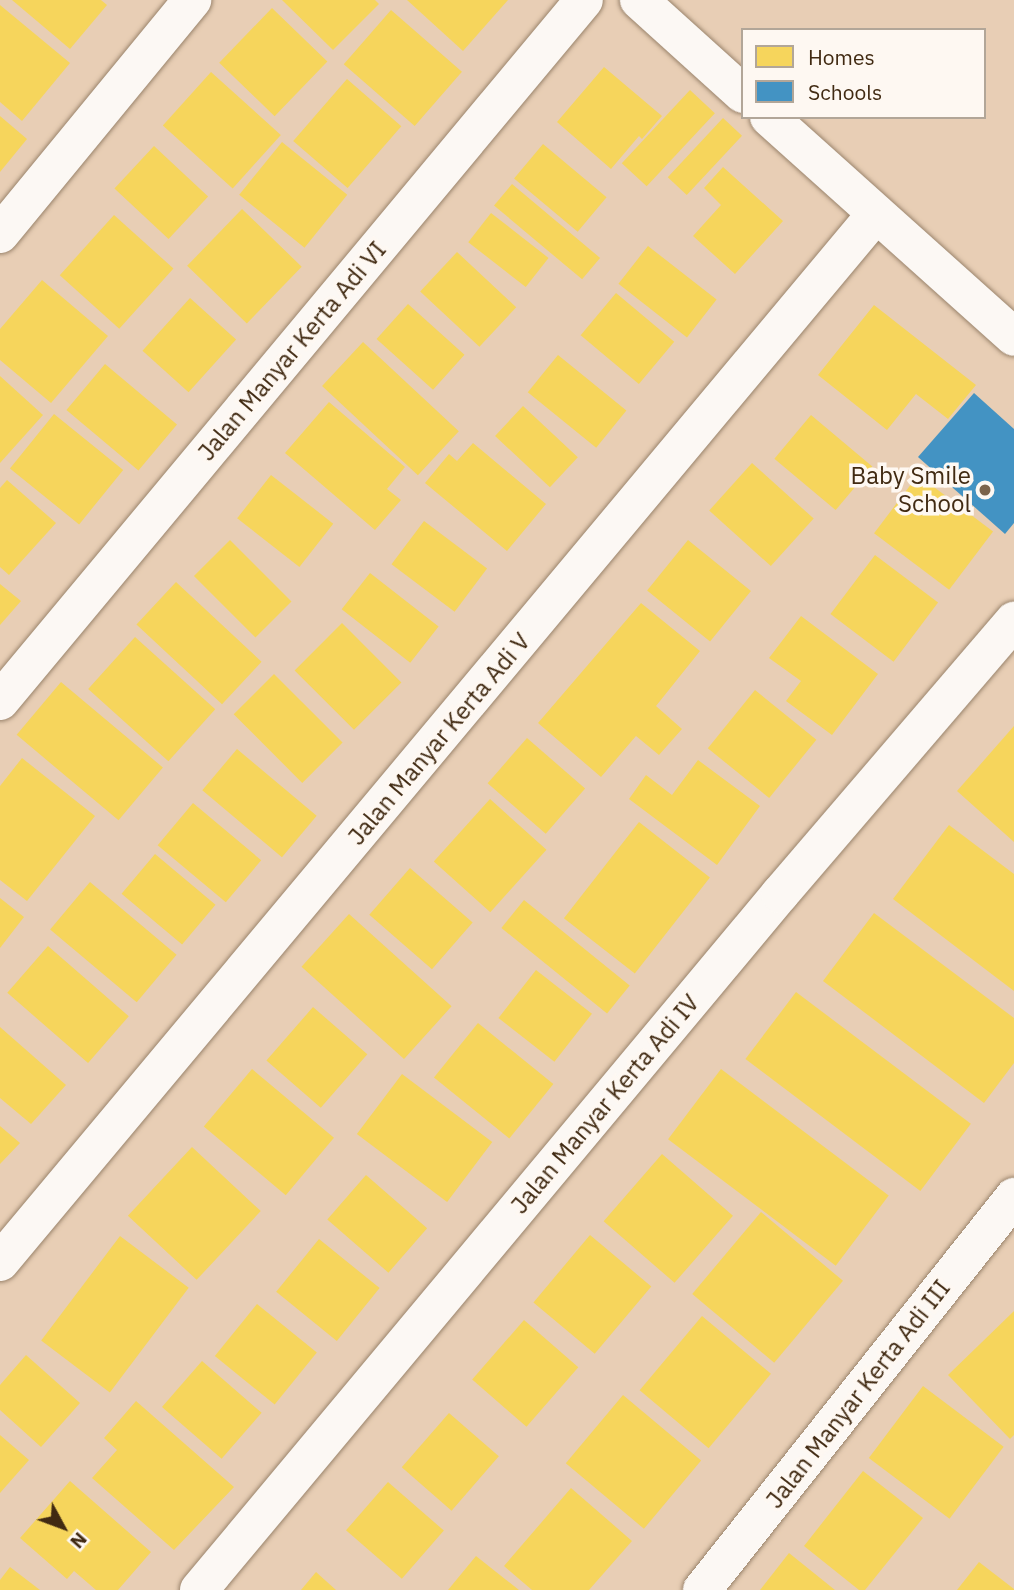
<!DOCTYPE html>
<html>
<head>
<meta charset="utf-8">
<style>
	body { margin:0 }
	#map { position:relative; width:1014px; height:1590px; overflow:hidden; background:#e8ceb5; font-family:"IBM Plex Sans",sans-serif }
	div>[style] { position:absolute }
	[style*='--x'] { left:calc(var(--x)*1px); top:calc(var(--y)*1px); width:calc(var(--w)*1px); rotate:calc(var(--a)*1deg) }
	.homes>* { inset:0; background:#f6d55c; transform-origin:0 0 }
	.schools>* { inset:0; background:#4393c3 }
	.roads { filter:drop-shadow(0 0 2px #9a846c) drop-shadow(0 0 2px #9a846c) }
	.minor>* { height:38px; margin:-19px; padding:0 19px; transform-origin:19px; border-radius:19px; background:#fcf8f4 }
	.dots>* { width:19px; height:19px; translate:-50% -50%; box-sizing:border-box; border:4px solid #fef8f2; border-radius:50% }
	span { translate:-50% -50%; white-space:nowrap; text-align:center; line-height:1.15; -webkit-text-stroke:7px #fef8f2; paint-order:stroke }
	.street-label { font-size:24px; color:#412a12 }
	.poi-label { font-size:24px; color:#412a12 }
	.right { translate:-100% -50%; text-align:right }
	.legend { position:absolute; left:741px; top:28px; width:245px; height:91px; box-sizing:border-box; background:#fef8f2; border:2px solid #b2a698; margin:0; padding:9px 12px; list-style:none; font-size:21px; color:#412a12 }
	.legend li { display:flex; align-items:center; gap:14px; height:35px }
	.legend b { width:35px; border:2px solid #b2a698 }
	.north { position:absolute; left:28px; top:1492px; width:70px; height:70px; -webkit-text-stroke:5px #fef8f2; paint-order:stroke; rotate:131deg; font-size:19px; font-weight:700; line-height:28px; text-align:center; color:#412a12 }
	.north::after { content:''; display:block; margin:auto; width:24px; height:32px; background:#412a12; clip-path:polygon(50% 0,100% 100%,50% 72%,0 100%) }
</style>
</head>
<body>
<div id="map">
	<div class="homes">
		<div style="clip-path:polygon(12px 0,101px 0,107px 5px,70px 49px)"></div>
		<div style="clip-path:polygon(282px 0,375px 0,379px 4px,333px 50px)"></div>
		<div style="clip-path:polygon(407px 0,508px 0,463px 51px)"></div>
		<div style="clip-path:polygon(0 5px,70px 63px,22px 121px,0 102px)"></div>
		<div style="left:272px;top:8px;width:77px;height:76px;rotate:44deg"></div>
		<div style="left:391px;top:10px;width:94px;height:72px;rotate:41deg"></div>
		<div style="clip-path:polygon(604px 67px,662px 116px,642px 139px,639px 136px,611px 169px,557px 122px)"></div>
		<div style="left:211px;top:72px;width:94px;height:72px;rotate:42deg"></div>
		<div style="left:347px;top:79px;width:72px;height:82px;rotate:41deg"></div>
		<div style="left:690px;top:90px;width:34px;height:100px;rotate:43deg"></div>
		<div style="clip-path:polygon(0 116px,27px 139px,0 172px)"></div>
		<div style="left:723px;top:118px;width:26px;height:81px;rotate:43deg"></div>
		<div style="left:282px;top:142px;width:84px;height:68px;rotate:39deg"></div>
		<div style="left:543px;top:144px;width:83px;height:45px;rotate:40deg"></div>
		<div style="left:154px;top:146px;width:74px;height:58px;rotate:43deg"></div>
		<div style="clip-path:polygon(723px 167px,783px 221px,735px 274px,693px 236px,721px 205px,704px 188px)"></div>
		<div style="left:512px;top:184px;width:115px;height:28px;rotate:40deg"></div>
		<div style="left:242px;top:209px;width:83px;height:79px;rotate:44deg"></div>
		<div style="left:491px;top:213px;width:73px;height:37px;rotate:38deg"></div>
		<div style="left:114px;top:215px;width:80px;height:81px;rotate:42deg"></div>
		<div style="left:648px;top:246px;width:87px;height:48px;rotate:38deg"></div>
		<div style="left:457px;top:252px;width:81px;height:54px;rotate:43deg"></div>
		<div style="clip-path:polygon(42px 280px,108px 336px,51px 403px,0 360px,0 329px)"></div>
		<div style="left:616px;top:293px;width:76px;height:55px;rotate:40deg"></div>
		<div style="left:190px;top:298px;width:62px;height:71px;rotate:42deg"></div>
		<div style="left:408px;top:304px;width:76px;height:47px;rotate:42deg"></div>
		<div style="clip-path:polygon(874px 305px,976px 385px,948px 419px,916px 394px,887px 430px,818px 375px)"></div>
		<div style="left:363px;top:342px;width:131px;height:60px;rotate:43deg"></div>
		<div style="left:558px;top:355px;width:88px;height:48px;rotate:39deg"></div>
		<div style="left:105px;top:364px;width:94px;height:60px;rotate:40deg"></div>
		<div style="clip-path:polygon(0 376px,43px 415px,0 463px)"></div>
		<div style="clip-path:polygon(329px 402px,405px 467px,387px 489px,401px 500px,375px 530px,285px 453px)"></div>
		<div style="left:523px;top:406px;width:75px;height:41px;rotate:43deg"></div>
		<div style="left:54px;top:414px;width:89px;height:70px;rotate:39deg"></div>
		<div style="left:811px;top:415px;width:80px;height:57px;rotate:40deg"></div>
		<div style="clip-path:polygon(473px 443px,546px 504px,507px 551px,425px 483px,449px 454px,457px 461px)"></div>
		<div style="left:752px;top:463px;width:83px;height:64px;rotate:42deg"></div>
		<div style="left:271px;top:475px;width:79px;height:55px;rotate:38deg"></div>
		<div style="left:918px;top:475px;width:94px;height:73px;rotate:37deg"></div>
		<div style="clip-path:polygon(7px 480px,56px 523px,9px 575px,0 567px,0 488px)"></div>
		<div style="left:424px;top:521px;width:79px;height:54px;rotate:37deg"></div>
		<div style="left:230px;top:540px;width:87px;height:51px;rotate:45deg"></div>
		<div style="left:688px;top:540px;width:81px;height:65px;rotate:39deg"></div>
		<div style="left:875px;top:555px;width:79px;height:74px;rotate:37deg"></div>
		<div style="left:370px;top:573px;width:87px;height:46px;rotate:38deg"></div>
		<div style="left:176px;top:582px;width:117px;height:58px;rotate:43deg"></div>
		<div style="clip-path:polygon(0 584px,21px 601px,0 625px)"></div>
		<div style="clip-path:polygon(641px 603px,700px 651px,656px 706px,682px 729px,659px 755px,636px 736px,601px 777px,538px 723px)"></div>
		<div style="clip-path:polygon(801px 616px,878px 674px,832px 735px,786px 701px,801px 681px,769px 658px)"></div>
		<div style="left:342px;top:623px;width:84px;height:67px;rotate:45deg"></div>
		<div style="left:135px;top:637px;width:108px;height:70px;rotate:42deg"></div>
		<div style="left:274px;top:674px;width:97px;height:57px;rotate:45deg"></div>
		<div style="left:61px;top:682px;width:133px;height:69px;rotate:40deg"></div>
		<div style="left:755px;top:690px;width:79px;height:75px;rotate:39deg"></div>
		<div style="clip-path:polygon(1014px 726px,1014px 842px,957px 791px)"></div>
		<div style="left:527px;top:738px;width:77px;height:60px;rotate:41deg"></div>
		<div style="left:237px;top:749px;width:104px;height:54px;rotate:40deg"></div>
		<div style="clip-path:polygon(22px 758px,95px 816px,27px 901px,0 880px,0 786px)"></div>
		<div style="clip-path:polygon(698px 760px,760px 806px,717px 865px,629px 799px,646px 775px,672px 795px)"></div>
		<div style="left:490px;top:799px;width:76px;height:84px;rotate:42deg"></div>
		<div style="left:193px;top:803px;width:89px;height:55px;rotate:40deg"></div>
		<div style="left:639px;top:822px;width:90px;height:122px;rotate:38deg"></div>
		<div style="clip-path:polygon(949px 825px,1014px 874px,1014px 991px,893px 899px)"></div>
		<div style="left:155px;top:854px;width:79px;height:52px;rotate:40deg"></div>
		<div style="left:410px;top:868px;width:83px;height:62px;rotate:41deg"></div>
		<div style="left:90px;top:882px;width:113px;height:62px;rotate:40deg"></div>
		<div style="clip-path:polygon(0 898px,24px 917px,0 948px)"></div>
		<div style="left:524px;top:900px;width:136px;height:36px;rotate:39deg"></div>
		<div style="clip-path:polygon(874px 913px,1014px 1018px,1014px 1063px,984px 1103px,823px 981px)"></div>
		<div style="left:349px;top:914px;width:138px;height:71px;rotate:42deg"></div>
		<div style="left:48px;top:946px;width:107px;height:62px;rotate:41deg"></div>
		<div style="left:536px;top:970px;width:71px;height:61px;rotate:38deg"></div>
		<div style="left:796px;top:992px;width:219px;height:84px;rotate:37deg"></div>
		<div style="left:313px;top:1007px;width:72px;height:71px;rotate:41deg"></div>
		<div style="left:478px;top:1023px;width:97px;height:70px;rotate:39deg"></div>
		<div style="clip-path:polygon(0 1027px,66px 1085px,31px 1124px,0 1098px)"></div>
		<div style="left:252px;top:1069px;width:107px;height:75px;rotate:40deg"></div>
		<div style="left:721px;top:1069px;width:210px;height:88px;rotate:37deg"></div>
		<div style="left:402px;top:1074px;width:113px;height:75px;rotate:37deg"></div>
		<div style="clip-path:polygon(0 1126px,20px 1143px,0 1164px)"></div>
		<div style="left:192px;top:1147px;width:94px;height:94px;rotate:43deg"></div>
		<div style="left:662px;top:1154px;width:94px;height:89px;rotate:41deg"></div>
		<div style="left:366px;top:1175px;width:81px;height:59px;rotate:41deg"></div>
		<div style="left:761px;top:1212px;width:107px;height:107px;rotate:40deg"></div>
		<div style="left:590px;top:1235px;width:80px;height:88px;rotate:40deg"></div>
		<div style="left:120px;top:1236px;width:86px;height:131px;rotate:37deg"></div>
		<div style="left:319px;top:1239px;width:78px;height:68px;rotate:39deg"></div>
		<div style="left:257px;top:1304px;width:77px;height:67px;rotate:39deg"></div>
		<div style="clip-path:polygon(1014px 1311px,1014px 1435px,1010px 1439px,948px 1375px)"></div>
		<div style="left:702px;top:1316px;width:90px;height:97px;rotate:40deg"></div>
		<div style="left:524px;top:1320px;width:72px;height:79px;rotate:41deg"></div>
		<div style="clip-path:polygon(26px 1355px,80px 1403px,41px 1447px,0 1410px,0 1385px)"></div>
		<div style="left:202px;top:1361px;width:79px;height:61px;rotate:41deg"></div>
		<div style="left:923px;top:1386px;width:101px;height:90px;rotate:37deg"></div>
		<div style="left:623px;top:1395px;width:102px;height:89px;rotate:40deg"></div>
		<div style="clip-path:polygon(136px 1401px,234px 1487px,174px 1550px,92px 1478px,117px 1450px,104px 1438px)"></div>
		<div style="left:449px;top:1413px;width:66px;height:72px;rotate:41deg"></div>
		<div style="clip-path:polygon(0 1435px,29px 1460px,0 1493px)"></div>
		<div style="clip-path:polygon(863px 1471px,923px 1518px,865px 1590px,859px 1590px,804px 1546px)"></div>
		<div style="clip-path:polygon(70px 1481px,151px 1552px,118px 1590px,96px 1590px,74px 1571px,67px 1579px,20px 1538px)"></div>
		<div style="left:388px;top:1482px;width:74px;height:64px;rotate:41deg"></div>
		<div style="clip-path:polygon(571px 1488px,632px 1541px,589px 1590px,532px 1590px,504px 1566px)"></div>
		<div style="clip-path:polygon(789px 1553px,835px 1590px,760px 1590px)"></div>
		<div style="clip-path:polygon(476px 1556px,519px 1590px,448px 1590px)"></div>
		<div style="clip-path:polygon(979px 1562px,1014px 1589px,1014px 1590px,957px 1590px)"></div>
		<div style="clip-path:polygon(10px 1567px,40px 1590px,0 1590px,0 1580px)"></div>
		<div style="clip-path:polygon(316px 1572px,336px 1590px,301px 1590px)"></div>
	</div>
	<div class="schools">
		<div style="clip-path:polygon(974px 393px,1014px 429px,1014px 523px,1005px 534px,918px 457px)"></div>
	</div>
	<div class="roads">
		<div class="minor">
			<div style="--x:639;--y:0;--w:140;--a:42.1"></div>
			<div style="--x:769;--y:117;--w:329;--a:41.9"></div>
			<div style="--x:0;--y:234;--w:303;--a:-50.6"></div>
			<div style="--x:0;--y:701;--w:912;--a:-50.2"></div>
			<div style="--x:0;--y:1262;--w:1366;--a:-50.11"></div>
			<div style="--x:199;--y:1590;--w:907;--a:-50.15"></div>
			<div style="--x:780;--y:894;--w:360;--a:-49.4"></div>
			<div style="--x:702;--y:1590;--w:502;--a:-51.55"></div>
		</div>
	</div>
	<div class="dots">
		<div style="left:985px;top:490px;background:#7b634b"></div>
	</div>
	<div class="street-label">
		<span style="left:292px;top:351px;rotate:-50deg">Jalan Manyar Kerta Adi VI</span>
		<span style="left:439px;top:739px;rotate:-50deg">Jalan Manyar Kerta Adi V</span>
		<span style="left:605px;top:1104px;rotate:-50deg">Jalan Manyar Kerta Adi IV</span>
		<span style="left:858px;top:1394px;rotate:-52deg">Jalan Manyar Kerta Adi III</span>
	</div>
	<div class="poi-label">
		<span class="right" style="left:971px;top:490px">Baby Smile<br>School</span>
	</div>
	<ul class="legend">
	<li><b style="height:19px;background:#f6d55c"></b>Homes</li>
	<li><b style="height:19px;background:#4393c3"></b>Schools</li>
	</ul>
	<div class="north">N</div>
</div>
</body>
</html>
